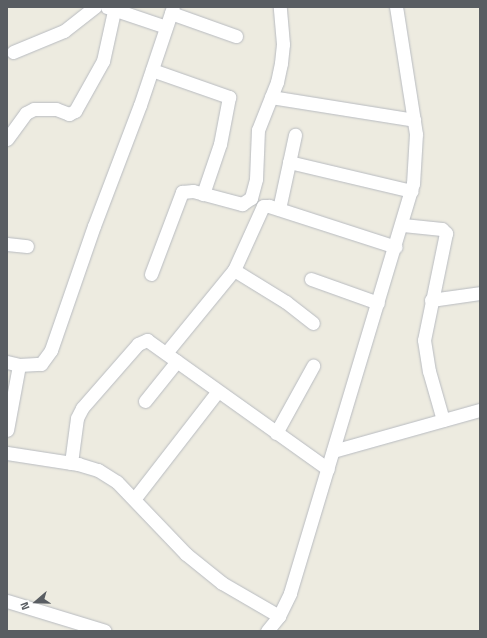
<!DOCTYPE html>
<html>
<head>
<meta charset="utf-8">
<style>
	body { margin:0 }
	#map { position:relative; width:487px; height:638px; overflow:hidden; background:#edebe0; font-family:"Titillium Web",sans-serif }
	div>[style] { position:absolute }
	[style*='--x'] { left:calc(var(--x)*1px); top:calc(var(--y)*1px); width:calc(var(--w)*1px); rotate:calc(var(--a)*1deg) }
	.roads { filter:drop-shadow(0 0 1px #b8bbc0) drop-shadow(0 0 1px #b8bbc0) }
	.minor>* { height:13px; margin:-6.5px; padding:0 6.5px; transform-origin:6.5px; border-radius:6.5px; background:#fff }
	span { translate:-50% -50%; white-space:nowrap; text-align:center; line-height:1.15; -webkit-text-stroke:3.5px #fff; paint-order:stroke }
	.frame { position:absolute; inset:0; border:8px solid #595d62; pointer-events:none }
	.north { position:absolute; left:16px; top:582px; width:40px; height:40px; -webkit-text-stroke:3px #fff; paint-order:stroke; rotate:250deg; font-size:11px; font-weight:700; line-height:16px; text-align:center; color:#595d62 }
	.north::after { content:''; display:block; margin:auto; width:14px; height:18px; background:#595d62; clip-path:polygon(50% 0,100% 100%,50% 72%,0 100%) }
</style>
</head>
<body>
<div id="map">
	<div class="roads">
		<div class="minor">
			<div style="--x:107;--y:7;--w:62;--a:18.7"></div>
			<div style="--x:171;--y:13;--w:69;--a:19.5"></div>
			<div style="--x:13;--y:52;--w:55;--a:-22.4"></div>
			<div style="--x:64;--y:31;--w:39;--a:-38"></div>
			<div style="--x:152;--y:70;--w:82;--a:19.3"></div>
			<div style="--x:229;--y:97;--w:48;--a:100.8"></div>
			<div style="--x:220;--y:144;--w:53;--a:108.8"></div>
			<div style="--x:271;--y:97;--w:145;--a:9.1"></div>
			<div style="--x:7;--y:139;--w:32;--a:-54"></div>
			<div style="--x:26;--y:113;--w:9;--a:-27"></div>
			<div style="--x:34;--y:109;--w:22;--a:0"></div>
			<div style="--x:56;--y:109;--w:14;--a:21"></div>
			<div style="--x:69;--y:114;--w:7;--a:-27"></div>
			<div style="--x:75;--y:111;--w:57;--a:-60.8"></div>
			<div style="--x:103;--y:61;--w:51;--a:-77.6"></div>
			<div style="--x:289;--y:162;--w:126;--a:13.3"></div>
			<div style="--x:279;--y:209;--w:76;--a:-77.8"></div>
			<div style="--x:403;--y:225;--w:39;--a:6"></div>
			<div style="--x:442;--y:229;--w:6;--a:45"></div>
			<div style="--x:446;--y:233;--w:109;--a:101.6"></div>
			<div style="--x:424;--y:340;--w:31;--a:81"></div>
			<div style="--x:429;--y:371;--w:51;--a:74.1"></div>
			<div style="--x:7;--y:244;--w:20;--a:6"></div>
			<div style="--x:234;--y:270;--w:61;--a:31.6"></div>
			<div style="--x:286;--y:302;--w:34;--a:38"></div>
			<div style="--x:151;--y:274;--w:88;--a:-69.3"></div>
			<div style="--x:182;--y:192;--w:11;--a:-5"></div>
			<div style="--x:193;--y:191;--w:51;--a:14.9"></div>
			<div style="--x:242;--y:204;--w:11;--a:-34"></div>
			<div style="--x:251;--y:198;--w:20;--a:-75"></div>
			<div style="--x:256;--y:179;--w:49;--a:-87.7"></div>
			<div style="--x:258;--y:130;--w:52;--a:-68.4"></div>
			<div style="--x:277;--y:82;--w:19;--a:-78"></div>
			<div style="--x:281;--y:63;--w:19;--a:-84"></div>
			<div style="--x:283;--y:44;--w:37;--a:-95"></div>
			<div style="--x:311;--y:279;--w:71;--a:19.7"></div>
			<div style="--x:431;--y:300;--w:49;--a:-8.1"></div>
			<div style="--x:166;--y:353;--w:107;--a:-50.7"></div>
			<div style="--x:234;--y:270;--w:70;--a:-65.6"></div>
			<div style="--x:263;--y:206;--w:6;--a:0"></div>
			<div style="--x:269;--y:206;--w:133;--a:17.9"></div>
			<div style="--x:7;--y:362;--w:12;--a:14"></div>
			<div style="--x:145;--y:401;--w:51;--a:-51.3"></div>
			<div style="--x:7;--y:430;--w:66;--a:-79.5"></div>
			<div style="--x:19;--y:365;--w:22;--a:-3"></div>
			<div style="--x:41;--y:364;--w:17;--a:-54"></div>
			<div style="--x:51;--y:350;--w:131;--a:-70.9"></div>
			<div style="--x:94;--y:226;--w:129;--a:-69.2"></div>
			<div style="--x:140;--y:105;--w:103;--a:-71.4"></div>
			<div style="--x:276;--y:433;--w:77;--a:-61.1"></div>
			<div style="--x:333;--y:451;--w:153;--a:-15.6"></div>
			<div style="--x:7;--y:453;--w:72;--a:8.8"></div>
			<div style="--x:78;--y:464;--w:21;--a:17"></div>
			<div style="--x:98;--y:470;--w:22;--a:32"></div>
			<div style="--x:117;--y:482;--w:100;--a:46.2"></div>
			<div style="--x:186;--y:554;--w:46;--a:38.9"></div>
			<div style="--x:222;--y:583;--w:66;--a:30.1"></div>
			<div style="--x:71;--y:463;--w:45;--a:-82.4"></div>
			<div style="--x:77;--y:418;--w:11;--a:-63"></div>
			<div style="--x:82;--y:408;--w:85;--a:-48.8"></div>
			<div style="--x:138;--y:344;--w:10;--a:-24"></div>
			<div style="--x:147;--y:340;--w:222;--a:35.5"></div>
			<div style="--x:135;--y:498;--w:135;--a:-52.2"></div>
			<div style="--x:7;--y:601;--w:102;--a:17"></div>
			<div style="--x:267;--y:631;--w:19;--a:-51"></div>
			<div style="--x:279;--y:616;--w:25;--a:-64"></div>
			<div style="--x:290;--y:593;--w:427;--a:-73.3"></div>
			<div style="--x:413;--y:184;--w:50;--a:-86.6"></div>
			<div style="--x:416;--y:134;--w:129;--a:-98.9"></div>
		</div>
	</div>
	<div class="frame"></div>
	<div class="north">N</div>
</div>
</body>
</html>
